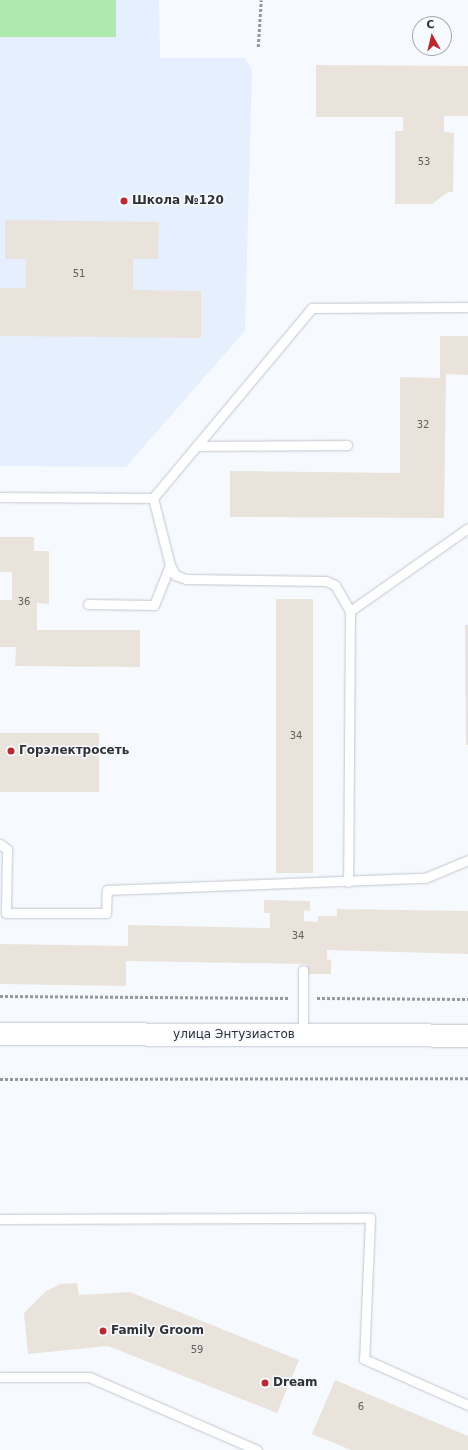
<!DOCTYPE html>
<html>
<head>
<meta charset="utf-8">
<style>
	body { margin:0 }
	#map { position:relative; width:468px; height:1450px; overflow:hidden; background:#f6faff; font-family:"DejaVu Sans",sans-serif }
	div>[style] { position:absolute }
	[style*='--x'] { left:calc(var(--x)*1px); top:calc(var(--y)*1px); width:calc(var(--w)*1px); rotate:calc(var(--a)*1deg) }
	.built>* { inset:0; background:#e6effe }
	.green>* { inset:0; background:#aee9ae; transform-origin:0 0 }
	.building>* { inset:0; background:#eae3dc; transform-origin:0 0 }
	.path>* { height:2.5px; margin-top:-1.25px; transform-origin:0; background:repeating-linear-gradient(90deg,#94979c 0 3px,transparent 0 5px) }
	.roads { filter:drop-shadow(0 0 1px #c1c6ce) drop-shadow(0 0 1px #c1c6ce) }
	.service>* { height:9px; margin:-4.5px; padding:0 4.5px; transform-origin:4.5px; border-radius:4.5px; background:#fff }
	.tertiary>* { height:22px; margin:-11px; padding:0 11px; transform-origin:11px; border-radius:11px; background:#fff }
	.dots>* { width:11px; height:11px; translate:-50% -50%; box-sizing:border-box; border:2px solid #f6faff; border-radius:50% }
	span { translate:-50% -50%; white-space:nowrap; text-align:center; line-height:1.15; -webkit-text-stroke:3px #f6faff; paint-order:stroke }
	.number-label { font-size:10px; color:#5e5e5e }
	.number-label span { -webkit-text-stroke-width:0 }
	.poi-label { font-size:12px; color:#2f3134; font-weight:700 }
	.left { translate:0 -50%; text-align:left }
	.street-label { font-size:12px; color:#2f3134 }
	.north { position:absolute; left:412px; top:16px; width:40px; height:40px; box-sizing:border-box; background:#f6faff; border:1px solid #a6aaae; border-radius:50%; rotate:352deg; font-size:11px; font-weight:700; line-height:16px; text-align:center; color:#2f3134 }
	.north::after { content:''; display:block; margin:auto; width:14px; height:18px; background:#b9292f; clip-path:polygon(50% 0,100% 100%,50% 72%,0 100%) }
</style>
</head>
<body>
<div id="map">
	<div class="built">
		<div style="clip-path:polygon(0 0,159px 0,160px 58px,245px 58px,252px 71px,245px 331px,126px 467px,0 466px)"></div>
	</div>
	<div class="green">
		<div style="left:0;top:0;width:116px;height:37px"></div>
	</div>
	<div class="building">
		<div style="clip-path:polygon(316px 65px,468px 66px,468px 116px,444px 116px,444px 132px,454px 133px,453px 192px,448px 192px,432px 204px,395px 204px,395px 131px,403px 131px,403px 117px,316px 117px)"></div>
		<div style="clip-path:polygon(5px 220px,159px 222px,158px 259px,133px 259px,133px 290px,201px 291px,201px 338px,0 336px,0 288px,26px 288px,26px 259px,5px 259px)"></div>
		<div style="clip-path:polygon(440px 336px,468px 336px,468px 375px,446px 374px,444px 518px,230px 517px,230px 471px,400px 473px,400px 377px,440px 378px)"></div>
		<div style="clip-path:polygon(0 537px,34px 537px,34px 551px,49px 551px,49px 604px,37px 603px,37px 630px,140px 630px,140px 667px,15px 666px,16px 647px,0 647px,0 600px,12px 600px,12px 572px,0 572px)"></div>
		<div style="left:276px;top:599px;width:37px;height:274px"></div>
		<div style="clip-path:polygon(465px 625px,468px 625px,468px 745px,466px 745px)"></div>
		<div style="left:0;top:733px;width:99px;height:59px"></div>
		<div style="clip-path:polygon(264px 900px,310px 901px,310px 911px,304px 910px,304px 921px,318px 922px,318px 916px,337px 916px,337px 909px,468px 911px,468px 954px,327px 950px,327px 959px,331px 960px,331px 974px,307px 974px,307px 964px,126px 961px,126px 986px,0 984px,0 944px,128px 946px,128px 925px,270px 928px,270px 913px,264px 913px)"></div>
		<div style="clip-path:polygon(77px 1283px,79px 1295px,130px 1292px,299px 1360px,277px 1413px,108px 1346px,28px 1354px,24px 1313px,46px 1291px,60px 1284px)"></div>
		<div style="clip-path:polygon(335px 1380px,468px 1436px,468px 1450px,351px 1450px,312px 1434px)"></div>
	</div>
	<div class="path">
		<div style="--x:258;--y:47;--w:47;--a:-86.3"></div>
		<div style="--x:0;--y:996;--w:290;--a:0.4"></div>
		<div style="--x:317;--y:998;--w:151;--a:0.4"></div>
		<div style="--x:0;--y:1079;--w:468;--a:-0.1"></div>
	</div>
	<div class="roads">
		<div class="service">
			<div style="--x:197;--y:446;--w:150;--a:-0.4"></div>
			<div style="--x:0;--y:497;--w:153;--a:0.4"></div>
			<div style="--x:153;--y:498;--w:248;--a:-50.1"></div>
			<div style="--x:312;--y:308;--w:156;--a:-0.4"></div>
			<div style="--x:153;--y:498;--w:69;--a:75.8"></div>
			<div style="--x:170;--y:565;--w:11;--a:63"></div>
			<div style="--x:175;--y:575;--w:12;--a:20"></div>
			<div style="--x:186;--y:579;--w:140;--a:0.8"></div>
			<div style="--x:326;--y:581;--w:10;--a:24"></div>
			<div style="--x:335;--y:585;--w:30;--a:60"></div>
			<div style="--x:350;--y:611;--w:271;--a:90.4"></div>
			<div style="--x:88;--y:604;--w:66;--a:0.9"></div>
			<div style="--x:154;--y:605;--w:43;--a:-68.2"></div>
			<div style="--x:350;--y:611;--w:144;--a:-35.1"></div>
			<div style="--x:0;--y:844;--w:9;--a:36"></div>
			<div style="--x:7;--y:849;--w:64;--a:90.9"></div>
			<div style="--x:6;--y:913;--w:100;--a:0"></div>
			<div style="--x:106;--y:913;--w:23;--a:-88"></div>
			<div style="--x:107;--y:890;--w:318;--a:-2.2"></div>
			<div style="--x:425;--y:878;--w:47;--a:-22.7"></div>
			<div style="--x:303;--y:1035;--w:65;--a:-90"></div>
			<div style="--x:0;--y:1219;--w:370;--a:-0.2"></div>
			<div style="--x:370;--y:1218;--w:141;--a:92.4"></div>
			<div style="--x:364;--y:1359;--w:114;--a:23.9"></div>
			<div style="--x:0;--y:1377;--w:89;--a:0"></div>
			<div style="--x:89;--y:1377;--w:183;--a:23.5"></div>
		</div>
		<div class="tertiary">
			<div style="--x:0;--y:1034;--w:468;--a:0.2"></div>
		</div>
	</div>
	<div class="dots">
		<div style="left:124px;top:201px;background:#b9292f"></div>
		<div style="left:11px;top:751px;background:#b9292f"></div>
		<div style="left:103px;top:1331px;background:#b9292f"></div>
		<div style="left:265px;top:1383px;background:#b9292f"></div>
	</div>
	<div class="number-label">
		<span style="left:424px;top:162px">53</span>
		<span style="left:79px;top:274px">51</span>
		<span style="left:423px;top:425px">32</span>
		<span style="left:24px;top:602px">36</span>
		<span style="left:296px;top:736px">34</span>
		<span style="left:298px;top:936px">34</span>
		<span style="left:197px;top:1350px">59</span>
		<span style="left:361px;top:1407px">6</span>
	</div>
	<div class="poi-label">
		<span class="left" style="left:132px;top:201px">Школа №120</span>
		<span class="left" style="left:19px;top:751px">Горэлектросеть</span>
		<span class="left" style="left:111px;top:1331px">Family Groom</span>
		<span class="left" style="left:273px;top:1383px">Dream</span>
	</div>
	<div class="street-label">
		<span style="left:234px;top:1035px">улица Энтузиастов</span>
	</div>
	<div class="north">С</div>
</div>
</body>
</html>
